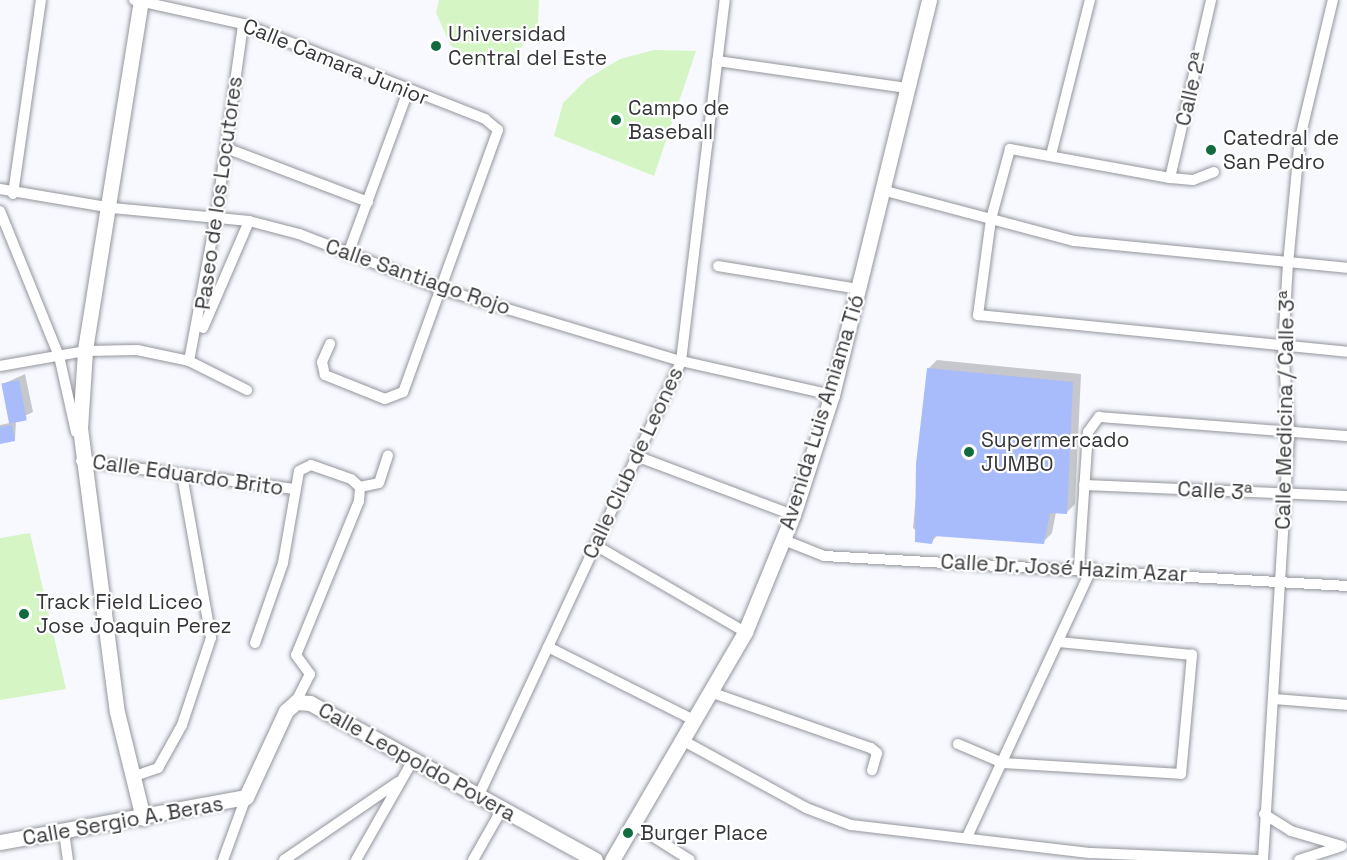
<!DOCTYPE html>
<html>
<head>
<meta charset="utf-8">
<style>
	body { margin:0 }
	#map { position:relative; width:1347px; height:860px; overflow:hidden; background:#f7f9ff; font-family:"Space Grotesk",sans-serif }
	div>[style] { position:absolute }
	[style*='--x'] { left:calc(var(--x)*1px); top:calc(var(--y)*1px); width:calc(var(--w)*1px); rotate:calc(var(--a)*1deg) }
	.green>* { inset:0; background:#d5f5c4 }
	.shadow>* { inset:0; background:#0003 }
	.building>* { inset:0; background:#a8bbfa; transform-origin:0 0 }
	.roads { filter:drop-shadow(0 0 2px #93959b) drop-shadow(0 0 2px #93959b) }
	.street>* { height:10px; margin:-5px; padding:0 5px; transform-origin:5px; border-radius:5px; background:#fff }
	.secondary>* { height:15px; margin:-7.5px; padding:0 7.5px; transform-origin:7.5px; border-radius:7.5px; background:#fff }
	.dots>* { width:16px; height:16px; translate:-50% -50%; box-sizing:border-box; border:3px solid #fff; border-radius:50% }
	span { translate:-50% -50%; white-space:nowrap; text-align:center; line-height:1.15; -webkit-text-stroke:4.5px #fff; paint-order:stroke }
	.poi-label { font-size:21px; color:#353639 }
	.left { translate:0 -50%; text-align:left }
	.street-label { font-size:21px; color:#353639 }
</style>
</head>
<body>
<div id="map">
	<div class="green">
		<div style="clip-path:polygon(439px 0,539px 0,538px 24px,512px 60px,480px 63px,451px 46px,436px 13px)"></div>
		<div style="clip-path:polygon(654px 50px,696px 51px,654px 176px,554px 136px,563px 103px,587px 79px,620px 59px)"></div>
		<div style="clip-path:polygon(30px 533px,66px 689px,0 700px,0 538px)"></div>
	</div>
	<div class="shadow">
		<div style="clip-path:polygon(937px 360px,1081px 374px,1075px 504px,1066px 513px,1056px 512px,1052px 533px,1043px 542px,938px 535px,931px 542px,913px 528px,928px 369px)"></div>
		<div style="clip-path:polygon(25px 374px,33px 412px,16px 420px,15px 440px,0 443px,0 425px,10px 423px,3px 384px)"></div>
	</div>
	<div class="building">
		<div style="clip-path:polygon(927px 368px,1073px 382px,1067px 514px,1050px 513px,1044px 544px,934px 536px,932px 544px,915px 542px,916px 464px)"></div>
		<div style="left:19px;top:380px;width:41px;height:18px;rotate:79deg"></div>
		<div style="clip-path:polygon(12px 425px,15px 441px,0 444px,0 427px)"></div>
	</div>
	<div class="roads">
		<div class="street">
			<div style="--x:134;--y:0;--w:112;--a:12.4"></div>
			<div style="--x:243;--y:24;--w:260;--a:21.4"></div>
			<div style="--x:485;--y:119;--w:17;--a:40"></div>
			<div style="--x:498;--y:130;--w:279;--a:109.9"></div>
			<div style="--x:403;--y:392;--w:19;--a:159"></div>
			<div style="--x:385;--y:399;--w:65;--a:-158.2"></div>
			<div style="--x:325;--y:375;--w:13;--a:-103"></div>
			<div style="--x:322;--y:362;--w:20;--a:-66"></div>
			<div style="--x:717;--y:61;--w:192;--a:8.1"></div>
			<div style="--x:226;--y:148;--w:152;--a:20.8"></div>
			<div style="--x:1051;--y:155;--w:160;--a:-75.9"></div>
			<div style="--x:1214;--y:172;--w:22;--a:159"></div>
			<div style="--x:1193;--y:180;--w:23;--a:-175"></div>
			<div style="--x:1170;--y:178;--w:163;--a:-169.7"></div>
			<div style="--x:1010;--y:149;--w:73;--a:105.2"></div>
			<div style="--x:991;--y:219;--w:97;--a:97.7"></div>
			<div style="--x:978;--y:315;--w:371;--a:5.7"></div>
			<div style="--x:1170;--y:178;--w:183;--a:-77"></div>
			<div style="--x:0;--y:189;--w:114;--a:9.6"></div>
			<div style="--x:112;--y:208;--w:138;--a:5.4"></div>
			<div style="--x:249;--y:221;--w:52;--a:14.6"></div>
			<div style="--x:299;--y:234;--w:155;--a:21.1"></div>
			<div style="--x:444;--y:290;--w:247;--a:16.7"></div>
			<div style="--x:681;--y:361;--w:155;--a:12.7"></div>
			<div style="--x:882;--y:190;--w:199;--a:14.9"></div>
			<div style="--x:1074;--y:241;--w:274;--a:5.6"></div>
			<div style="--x:13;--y:194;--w:196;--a:-81.8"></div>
			<div style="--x:0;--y:211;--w:157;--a:67.9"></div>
			<div style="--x:59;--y:356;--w:78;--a:77.4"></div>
			<div style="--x:348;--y:254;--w:174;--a:-69.8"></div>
			<div style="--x:718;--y:266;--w:143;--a:9.3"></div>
			<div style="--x:203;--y:328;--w:116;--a:-66.7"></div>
			<div style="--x:189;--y:361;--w:147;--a:-79.4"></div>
			<div style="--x:216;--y:217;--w:195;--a:-82"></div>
			<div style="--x:0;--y:366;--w:86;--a:-10"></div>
			<div style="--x:85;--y:351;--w:52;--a:-1.1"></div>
			<div style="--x:137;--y:350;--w:53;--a:11.9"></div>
			<div style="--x:189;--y:361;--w:65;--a:26.6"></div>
			<div style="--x:636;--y:456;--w:168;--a:20.6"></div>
			<div style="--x:81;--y:461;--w:215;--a:7.5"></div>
			<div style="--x:1084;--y:485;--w:263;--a:2.4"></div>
			<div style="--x:360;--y:487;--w:19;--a:-12"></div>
			<div style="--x:379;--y:483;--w:29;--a:-72"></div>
			<div style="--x:784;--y:540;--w:43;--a:21.8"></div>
			<div style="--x:824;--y:556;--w:524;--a:3.28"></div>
			<div style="--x:595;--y:545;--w:173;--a:30.1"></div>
			<div style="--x:1079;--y:567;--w:135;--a:-86.2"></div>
			<div style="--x:1088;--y:432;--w:19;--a:-54"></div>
			<div style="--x:1099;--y:417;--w:249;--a:4.4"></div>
			<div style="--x:255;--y:643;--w:85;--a:-70.7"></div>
			<div style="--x:283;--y:563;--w:93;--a:-80.1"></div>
			<div style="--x:299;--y:471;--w:13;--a:-27"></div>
			<div style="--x:311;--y:465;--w:42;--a:19.3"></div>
			<div style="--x:351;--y:479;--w:12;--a:42"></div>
			<div style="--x:360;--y:487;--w:14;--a:94"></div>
			<div style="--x:359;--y:501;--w:166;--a:112.2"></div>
			<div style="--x:296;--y:655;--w:24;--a:54"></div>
			<div style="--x:310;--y:674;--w:31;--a:117"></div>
			<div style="--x:548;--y:647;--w:163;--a:26.6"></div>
			<div style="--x:710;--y:692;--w:170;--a:19.2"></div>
			<div style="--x:871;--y:748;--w:8;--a:40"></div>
			<div style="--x:877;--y:753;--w:18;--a:106"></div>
			<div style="--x:1273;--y:699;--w:74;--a:4.6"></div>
			<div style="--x:682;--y:740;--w:141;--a:28.7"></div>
			<div style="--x:806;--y:808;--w:48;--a:20.7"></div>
			<div style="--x:851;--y:825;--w:242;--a:6.7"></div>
			<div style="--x:1091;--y:853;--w:168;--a:2.4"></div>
			<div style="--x:958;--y:744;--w:49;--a:22.9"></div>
			<div style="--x:1003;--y:763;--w:178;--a:3.5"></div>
			<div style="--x:1181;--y:774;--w:120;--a:-84.7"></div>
			<div style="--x:1192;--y:655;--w:134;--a:-174.4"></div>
			<div style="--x:132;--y:777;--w:28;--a:-19"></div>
			<div style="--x:158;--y:768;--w:49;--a:-60.8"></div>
			<div style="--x:182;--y:725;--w:92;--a:-71.6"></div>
			<div style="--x:211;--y:638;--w:165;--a:-100.1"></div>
			<div style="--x:478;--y:797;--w:481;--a:-65"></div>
			<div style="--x:681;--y:361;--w:364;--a:-83.1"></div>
			<div style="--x:1264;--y:814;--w:32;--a:32"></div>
			<div style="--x:1291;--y:831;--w:53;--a:16.4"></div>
			<div style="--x:633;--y:824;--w:67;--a:32.3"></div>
			<div style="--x:64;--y:832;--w:28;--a:82"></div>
			<div style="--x:967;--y:837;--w:297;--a:-65.1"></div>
			<div style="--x:223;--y:860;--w:67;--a:-69.9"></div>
			<div style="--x:284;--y:860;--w:138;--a:-34.4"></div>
			<div style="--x:356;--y:860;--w:115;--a:-60.3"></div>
			<div style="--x:473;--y:860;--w:59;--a:-60.4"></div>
			<div style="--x:1263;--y:860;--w:430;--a:-86.5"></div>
			<div style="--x:1289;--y:431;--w:84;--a:-94.1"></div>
			<div style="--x:1283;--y:347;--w:83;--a:-86.6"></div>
			<div style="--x:1288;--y:264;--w:127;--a:-84.6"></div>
			<div style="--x:1300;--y:138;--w:142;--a:-76.6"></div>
			<div style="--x:1299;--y:860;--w:42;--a:-18"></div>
		</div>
		<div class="secondary">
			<div style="--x:141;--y:0;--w:355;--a:99.1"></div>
			<div style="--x:85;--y:351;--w:77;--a:93.7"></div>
			<div style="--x:80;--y:428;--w:286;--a:82.6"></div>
			<div style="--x:117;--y:712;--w:109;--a:76.2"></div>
			<div style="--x:0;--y:842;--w:250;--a:-10.4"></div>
			<div style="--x:246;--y:797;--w:95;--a:-65.1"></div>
			<div style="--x:286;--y:711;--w:13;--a:-42"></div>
			<div style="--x:296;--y:702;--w:14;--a:4"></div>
			<div style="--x:310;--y:703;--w:325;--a:28.8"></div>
			<div style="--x:612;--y:860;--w:264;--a:-59.7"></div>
			<div style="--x:745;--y:632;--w:126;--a:-67.7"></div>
			<div style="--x:793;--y:515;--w:126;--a:-72"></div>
			<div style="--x:832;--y:395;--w:407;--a:-76.2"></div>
		</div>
	</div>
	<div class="dots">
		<div style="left:436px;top:46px;background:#116b3e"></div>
		<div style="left:616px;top:120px;background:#116b3e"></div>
		<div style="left:1211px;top:150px;background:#116b3e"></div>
		<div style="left:969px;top:452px;background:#116b3e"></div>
		<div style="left:24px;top:614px;background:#116b3e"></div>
		<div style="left:628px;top:833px;background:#116b3e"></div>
	</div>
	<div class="poi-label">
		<span class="left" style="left:448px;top:46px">Universidad<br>Central del Este</span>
		<span class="left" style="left:628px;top:120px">Campo de<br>Baseball</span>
		<span class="left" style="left:1223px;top:150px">Catedral de<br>San Pedro</span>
		<span class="left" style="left:981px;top:452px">Supermercado<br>JUMBO</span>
		<span class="left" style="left:36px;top:614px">Track Field Liceo<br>Jose Joaquin Perez</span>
		<span class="left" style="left:640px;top:833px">Burger Place</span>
	</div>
	<div class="street-label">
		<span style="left:336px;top:62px;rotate:22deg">Calle Camara Junior</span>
		<span style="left:1191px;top:89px;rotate:-77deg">Calle 2ª</span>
		<span style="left:219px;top:193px;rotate:-82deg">Paseo de los Locutores</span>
		<span style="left:418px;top:277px;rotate:19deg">Calle Santiago Rojo</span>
		<span style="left:1285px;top:410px;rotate:-89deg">Calle Medicina / Calle 3ª</span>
		<span style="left:822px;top:412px;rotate:-73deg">Avenida Luis Amiama Tió</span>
		<span style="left:633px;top:463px;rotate:-65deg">Calle Club de Leones</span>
		<span style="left:188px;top:475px;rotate:8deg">Calle Eduardo Brito</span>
		<span style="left:1215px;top:491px;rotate:3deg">Calle 3ª</span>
		<span style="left:1064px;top:568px;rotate:3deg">Calle Dr. José Hazim Azar</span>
		<span style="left:417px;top:762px;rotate:29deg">Calle Leopoldo Povera</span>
		<span style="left:123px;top:821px;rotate:-10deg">Calle Sergio A. Beras</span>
	</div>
</div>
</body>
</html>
